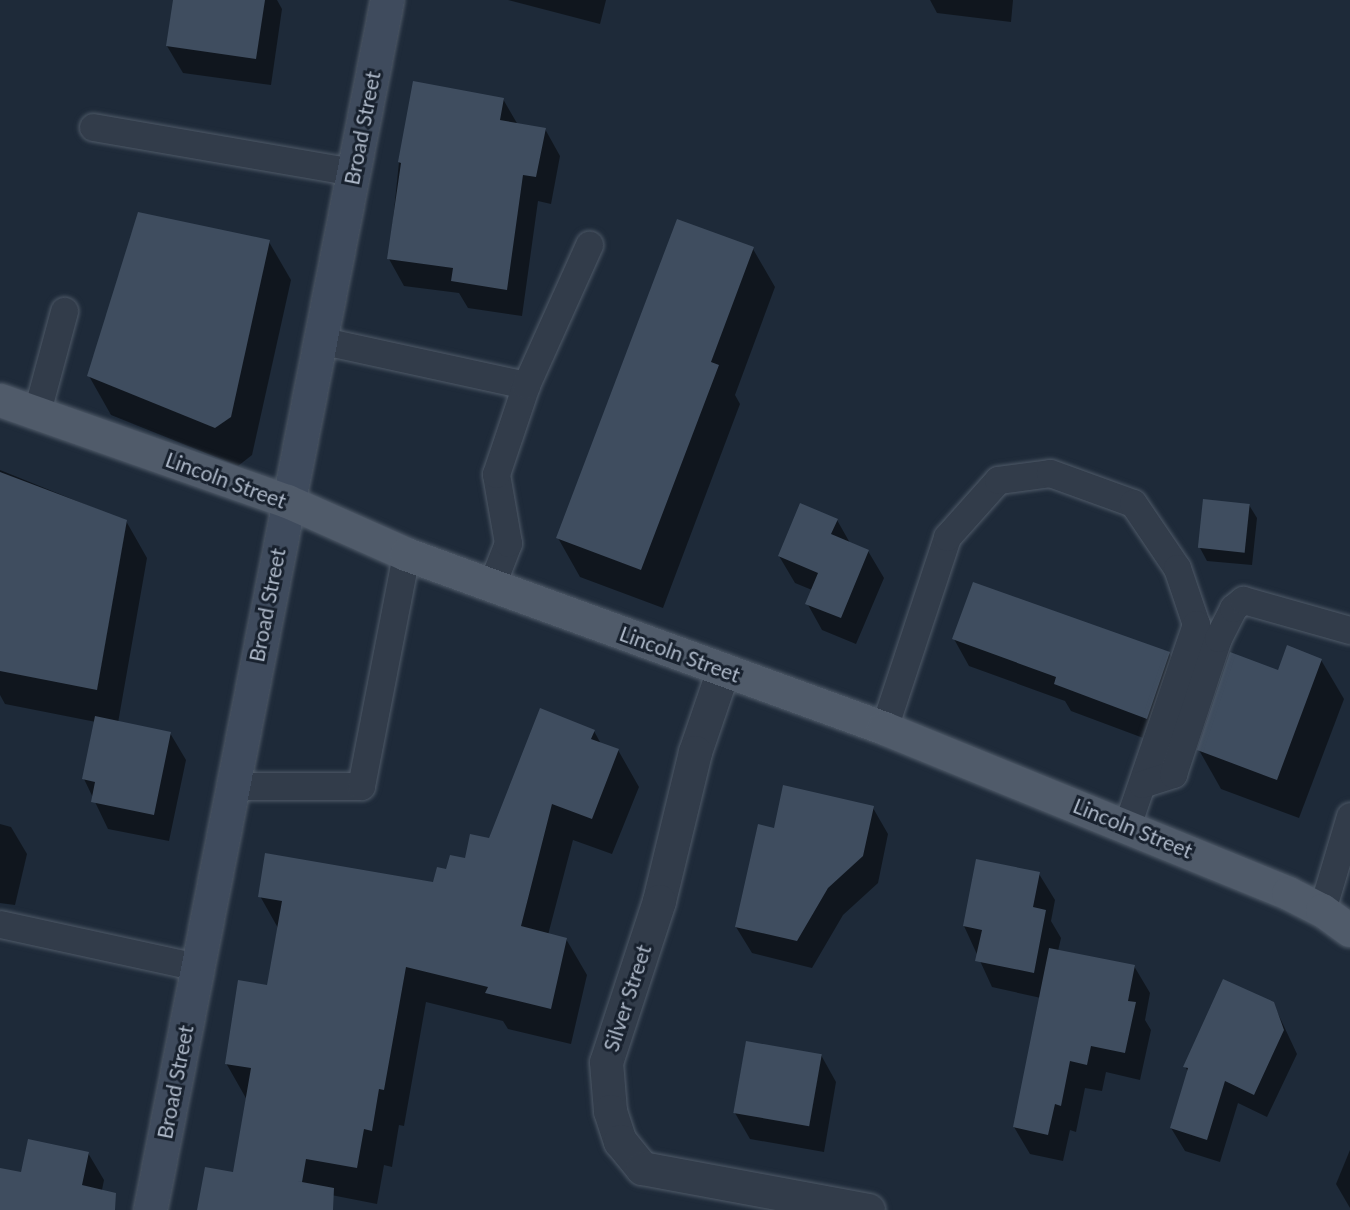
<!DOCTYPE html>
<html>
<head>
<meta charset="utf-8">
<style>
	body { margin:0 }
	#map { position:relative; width:1350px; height:1210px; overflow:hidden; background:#1e2a39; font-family:Lato,sans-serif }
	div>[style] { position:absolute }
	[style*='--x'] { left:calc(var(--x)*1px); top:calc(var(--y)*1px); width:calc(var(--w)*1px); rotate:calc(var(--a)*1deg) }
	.shadow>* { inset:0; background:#0007 }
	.building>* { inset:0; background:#3f4d5f; transform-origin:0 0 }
	.roads { filter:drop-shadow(0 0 2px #4f5a68) drop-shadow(0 0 2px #4f5a68) }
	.lane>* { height:27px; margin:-13.5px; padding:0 13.5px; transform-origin:13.5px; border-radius:13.5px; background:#323c4a }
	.street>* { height:33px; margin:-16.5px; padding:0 16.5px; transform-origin:16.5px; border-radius:16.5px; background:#323c4a }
	.secondary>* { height:33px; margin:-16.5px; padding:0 16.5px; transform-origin:16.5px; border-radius:16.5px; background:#3f4b5d }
	.primary>* { height:33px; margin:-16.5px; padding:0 16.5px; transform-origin:16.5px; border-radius:16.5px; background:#505b6a }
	span { translate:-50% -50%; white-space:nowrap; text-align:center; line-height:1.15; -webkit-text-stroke:6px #18212e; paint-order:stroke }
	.street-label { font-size:21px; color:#acb7c7 }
</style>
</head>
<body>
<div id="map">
	<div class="shadow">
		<div style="clip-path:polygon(174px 0,277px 0,282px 9px,271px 85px,183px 73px,167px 46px)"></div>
		<div style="clip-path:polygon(508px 0,606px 0,600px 24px)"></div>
		<div style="clip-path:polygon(930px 0,1013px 0,1011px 22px,937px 13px)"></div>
		<div style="clip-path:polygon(503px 99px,518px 125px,545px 129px,560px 156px,551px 204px,538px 201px,522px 316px,468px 308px,459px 293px,404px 286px,389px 259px,399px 162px)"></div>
		<div style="clip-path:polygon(269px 242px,291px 280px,252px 455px,238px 466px,111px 415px,89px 376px)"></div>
		<div style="clip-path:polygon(753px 249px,775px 287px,735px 395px,740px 404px,663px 608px,580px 577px,558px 538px)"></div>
		<div style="clip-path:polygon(0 470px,126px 521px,147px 558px,118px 723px,170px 733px,186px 760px,169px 841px,108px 829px,84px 779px,96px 722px,5px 704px,0 695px)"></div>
		<div style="clip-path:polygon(1249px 505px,1257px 518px,1252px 565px,1207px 561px,1200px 548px)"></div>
		<div style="clip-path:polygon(837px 520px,850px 543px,868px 551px,884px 578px,856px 644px,822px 630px,807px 603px,812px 590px,795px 583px,779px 556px)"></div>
		<div style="clip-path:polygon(954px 639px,1169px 653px,1184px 680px,1162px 745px,1071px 711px,1065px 701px,969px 666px)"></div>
		<div style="clip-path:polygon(1321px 660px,1344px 699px,1299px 818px,1221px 789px,1199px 750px,1278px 672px)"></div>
		<div style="clip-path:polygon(594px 731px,601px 744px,618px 750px,639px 787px,612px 854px,573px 840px,548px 935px,566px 939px,587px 975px,571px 1044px,508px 1029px,503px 1021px,426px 1002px,404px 1126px,399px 1125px,392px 1167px,384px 1165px,377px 1204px,326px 1194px,324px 1210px,199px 1210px,235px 1174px,247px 1100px,226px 1063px,268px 986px,278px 928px,260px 896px,435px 884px,490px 840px)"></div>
		<div style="clip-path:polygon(873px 808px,888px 834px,878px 883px,843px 915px,812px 968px,752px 953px,736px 927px,775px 830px)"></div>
		<div style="clip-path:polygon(0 824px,11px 827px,27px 854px,15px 905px,0 903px)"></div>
		<div style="clip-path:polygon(1039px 874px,1055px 900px,1051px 921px,1061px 938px,1058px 951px,1134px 966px,1150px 993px,1145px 1020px,1151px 1030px,1140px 1080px,1106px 1072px,1102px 1091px,1085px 1088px,1076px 1132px,1070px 1130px,1063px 1161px,1030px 1154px,1014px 1127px,1041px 998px,992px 987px,964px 926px)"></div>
		<div style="clip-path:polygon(1273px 1003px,1297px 1054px,1267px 1117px,1238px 1103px,1220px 1162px,1185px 1151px,1171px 1128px,1188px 1072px,1185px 1066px)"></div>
		<div style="clip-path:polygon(821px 1055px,836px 1082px,824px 1152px,750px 1139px,735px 1113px)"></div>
		<div style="clip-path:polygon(1350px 1150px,1350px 1208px,1336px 1184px)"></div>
		<div style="clip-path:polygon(88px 1153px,104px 1180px,98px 1210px,0 1210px,0 1170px,22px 1174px)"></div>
	</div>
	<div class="building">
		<div style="clip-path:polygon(173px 0,265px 0,256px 59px,166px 46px)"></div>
		<div style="clip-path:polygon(413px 81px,504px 98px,500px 120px,546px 128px,536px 177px,523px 175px,507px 290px,451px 281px,453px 268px,387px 259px,401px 163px,398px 162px)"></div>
		<div style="clip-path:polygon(138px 212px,270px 240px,231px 417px,215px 428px,87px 376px)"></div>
		<div style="clip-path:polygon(677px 219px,754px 247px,711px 362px,719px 365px,641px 570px,556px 538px)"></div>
		<div style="clip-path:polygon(0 472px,127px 520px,97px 690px,0 671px)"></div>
		<div style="left:1203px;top:499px;width:47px;height:49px;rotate:6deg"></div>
		<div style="clip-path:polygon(800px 503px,838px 519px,831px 534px,869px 550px,841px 618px,805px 604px,818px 573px,778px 556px)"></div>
		<div style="clip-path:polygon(973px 582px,1170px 652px,1147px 719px,1054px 684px,1056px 677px,952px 639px)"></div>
		<div style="clip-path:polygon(1287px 645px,1322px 659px,1277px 780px,1197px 750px,1230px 652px,1278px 670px)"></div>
		<div style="clip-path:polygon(540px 708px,595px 730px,591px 739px,619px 749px,592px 819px,552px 804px,521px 926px,567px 938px,551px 1009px,485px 993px,488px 987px,406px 967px,384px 1090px,379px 1089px,372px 1131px,364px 1129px,357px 1168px,306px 1159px,302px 1182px,291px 1180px,334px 1188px,333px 1210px,197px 1210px,205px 1167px,233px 1172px,251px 1068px,225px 1064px,238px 980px,267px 985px,282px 901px,258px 897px,265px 853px,433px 882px,437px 867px,446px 869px,450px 855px,465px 858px,470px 834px,489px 838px)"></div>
		<div style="clip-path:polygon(95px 716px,171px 732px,154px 815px,91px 802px,95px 782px,82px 779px)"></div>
		<div style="clip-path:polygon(783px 785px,874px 806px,863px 856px,828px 888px,797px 941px,735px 927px,758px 824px,774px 828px)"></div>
		<div style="clip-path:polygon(976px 859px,1040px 872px,1033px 907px,1046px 910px,1034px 973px,975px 961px,982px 930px,963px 926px)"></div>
		<div style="clip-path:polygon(1049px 948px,1135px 965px,1128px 1001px,1136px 1002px,1125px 1053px,1091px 1046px,1087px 1065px,1070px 1061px,1061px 1106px,1055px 1104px,1048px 1135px,1013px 1127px)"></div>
		<div style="clip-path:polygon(1223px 979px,1274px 1002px,1284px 1030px,1254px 1095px,1225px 1081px,1207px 1140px,1170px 1128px,1188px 1068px,1183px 1067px)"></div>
		<div style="left:746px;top:1041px;width:77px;height:73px;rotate:10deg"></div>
		<div style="clip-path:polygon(28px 1139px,89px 1152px,82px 1185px,116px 1193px,115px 1210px,0 1210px,0 1168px,21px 1172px)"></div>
	</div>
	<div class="roads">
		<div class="lane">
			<div style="--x:93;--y:127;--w:264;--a:9.8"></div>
			<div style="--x:319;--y:340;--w:212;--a:12.3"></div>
			<div style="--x:36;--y:415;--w:108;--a:-74.9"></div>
			<div style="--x:492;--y:584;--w:44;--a:-68.7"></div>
			<div style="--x:508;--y:543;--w:70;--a:-99.9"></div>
			<div style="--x:496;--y:474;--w:94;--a:-71.4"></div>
			<div style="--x:526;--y:385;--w:154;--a:-65.8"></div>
			<div style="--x:884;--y:728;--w:201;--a:-71.7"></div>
			<div style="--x:947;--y:537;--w:76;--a:-48.2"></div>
			<div style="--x:998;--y:480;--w:52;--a:-7.7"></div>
			<div style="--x:1050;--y:473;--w:88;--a:19.9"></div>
			<div style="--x:1133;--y:503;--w:78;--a:55.9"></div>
			<div style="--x:1177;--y:568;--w:59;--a:71.3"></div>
			<div style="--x:1196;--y:624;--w:213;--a:108.9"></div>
			<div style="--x:1142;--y:784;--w:33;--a:-18"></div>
			<div style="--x:1173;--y:774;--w:143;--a:-71.7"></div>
			<div style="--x:1218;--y:638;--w:34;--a:-63"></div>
			<div style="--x:1233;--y:608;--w:13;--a:-39"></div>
			<div style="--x:1243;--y:600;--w:111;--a:15.7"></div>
			<div style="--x:232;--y:786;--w:129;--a:0"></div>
			<div style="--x:361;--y:786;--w:236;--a:-79"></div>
			<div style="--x:1322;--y:910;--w:98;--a:-73.4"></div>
			<div style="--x:0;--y:924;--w:202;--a:12.3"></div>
		</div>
		<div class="street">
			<div style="--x:723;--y:670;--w:87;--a:108.9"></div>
			<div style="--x:695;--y:752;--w:153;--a:103.6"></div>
			<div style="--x:659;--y:901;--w:169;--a:108.2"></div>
			<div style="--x:606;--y:1062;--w:49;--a:85.3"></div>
			<div style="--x:610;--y:1111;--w:32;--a:72"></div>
			<div style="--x:620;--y:1141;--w:35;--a:51"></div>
			<div style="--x:642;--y:1168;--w:230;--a:10.5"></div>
		</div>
		<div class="secondary">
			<div style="--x:150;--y:1210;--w:1233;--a:-78.92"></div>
		</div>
		<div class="primary">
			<div style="--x:0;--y:400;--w:304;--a:19.4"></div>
			<div style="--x:287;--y:501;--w:130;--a:24"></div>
			<div style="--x:406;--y:554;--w:509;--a:20"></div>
			<div style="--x:884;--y:728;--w:436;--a:22.2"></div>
			<div style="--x:1288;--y:893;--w:38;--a:27"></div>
			<div style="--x:1322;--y:910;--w:34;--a:36"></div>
		</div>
	</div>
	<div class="street-label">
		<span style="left:362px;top:128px;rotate:-79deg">Broad Street</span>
		<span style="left:226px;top:480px;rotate:20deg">Lincoln Street</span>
		<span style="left:267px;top:605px;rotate:-79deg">Broad Street</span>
		<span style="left:680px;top:654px;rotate:20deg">Lincoln Street</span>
		<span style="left:1133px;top:828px;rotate:22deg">Lincoln Street</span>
		<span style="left:627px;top:998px;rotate:-72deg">Silver Street</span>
		<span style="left:175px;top:1082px;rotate:-79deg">Broad Street</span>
	</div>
</div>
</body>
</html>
